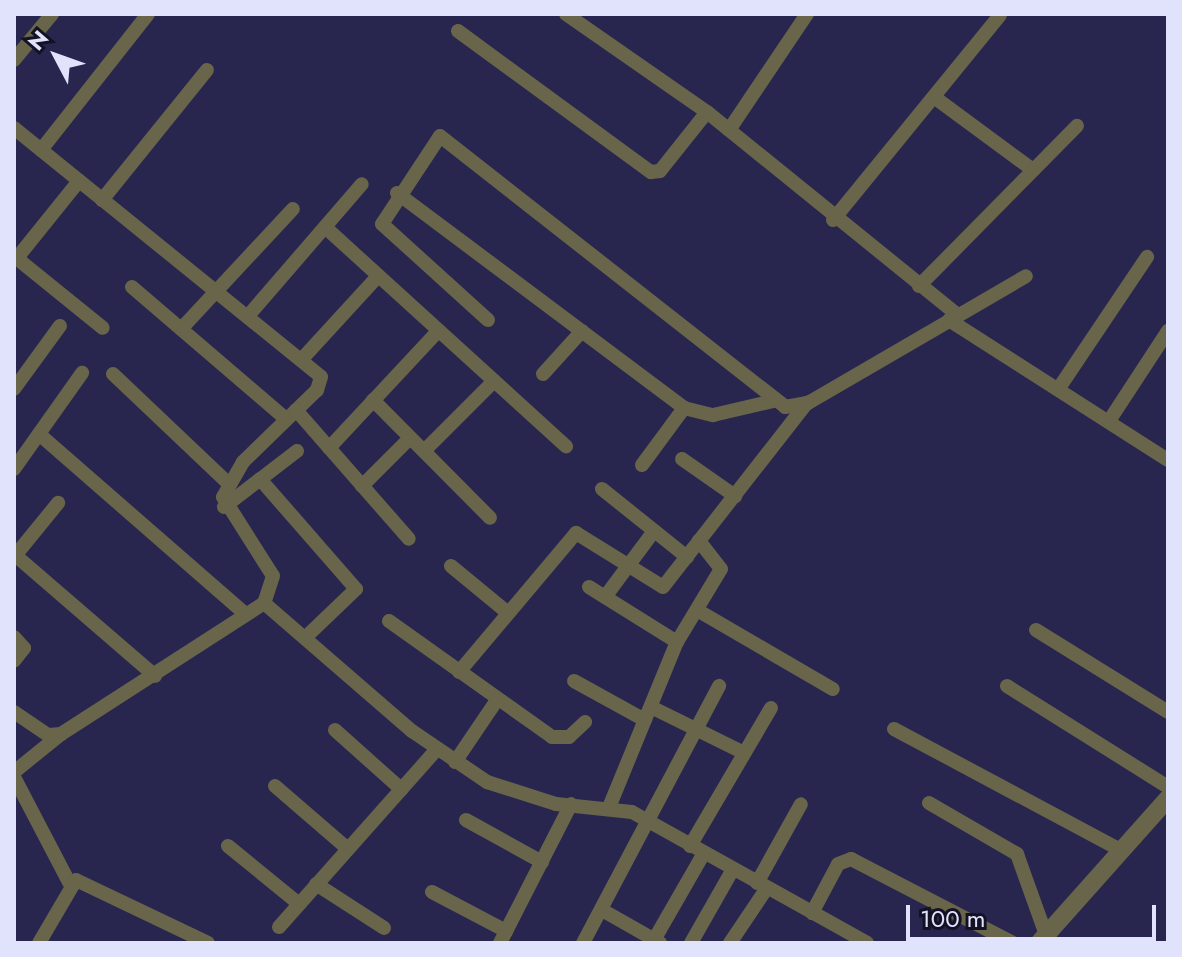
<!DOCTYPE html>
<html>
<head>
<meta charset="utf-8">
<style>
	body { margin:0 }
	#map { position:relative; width:1182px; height:957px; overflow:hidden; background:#28264e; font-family:Jost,sans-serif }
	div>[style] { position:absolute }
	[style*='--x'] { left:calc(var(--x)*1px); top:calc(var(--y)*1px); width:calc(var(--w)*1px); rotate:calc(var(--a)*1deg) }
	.minor>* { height:14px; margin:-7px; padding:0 7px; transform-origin:7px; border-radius:7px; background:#68654a }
	.tertiary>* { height:18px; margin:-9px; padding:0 9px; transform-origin:9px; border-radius:9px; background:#68654a }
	span { translate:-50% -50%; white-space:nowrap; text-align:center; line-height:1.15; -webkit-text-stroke:8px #121224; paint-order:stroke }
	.frame { position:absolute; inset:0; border:16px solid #e1e2fc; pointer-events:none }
	.north { position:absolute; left:16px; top:16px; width:80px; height:80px; -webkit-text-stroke:6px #121224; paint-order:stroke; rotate:311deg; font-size:22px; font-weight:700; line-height:32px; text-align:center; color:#e1e2fc }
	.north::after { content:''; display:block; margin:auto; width:28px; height:36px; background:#e1e2fc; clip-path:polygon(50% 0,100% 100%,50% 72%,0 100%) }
	.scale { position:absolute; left:906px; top:905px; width:250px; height:36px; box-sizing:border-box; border:4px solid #e1e2fc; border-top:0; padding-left:10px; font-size:24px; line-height:28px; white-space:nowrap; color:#e1e2fc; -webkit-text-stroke:6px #121224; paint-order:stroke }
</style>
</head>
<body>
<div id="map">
	<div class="minor">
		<div style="--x:566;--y:14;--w:172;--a:34.8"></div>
		<div style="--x:707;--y:112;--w:323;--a:39"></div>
		<div style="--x:458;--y:31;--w:239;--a:36.2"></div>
		<div style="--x:651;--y:172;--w:9;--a:-6"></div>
		<div style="--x:660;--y:171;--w:75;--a:-51.5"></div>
		<div style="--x:14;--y:60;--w:60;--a:-50.4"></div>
		<div style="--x:934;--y:97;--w:123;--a:36.4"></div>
		<div style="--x:14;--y:128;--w:395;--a:39"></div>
		<div style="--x:321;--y:377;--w:14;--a:107"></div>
		<div style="--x:317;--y:390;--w:103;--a:135.8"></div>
		<div style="--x:243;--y:462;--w:40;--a:119.7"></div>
		<div style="--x:223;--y:497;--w:93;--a:57.7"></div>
		<div style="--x:273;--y:576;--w:28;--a:108"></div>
		<div style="--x:729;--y:130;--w:140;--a:-56.1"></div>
		<div style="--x:41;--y:150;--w:173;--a:-51.8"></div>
		<div style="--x:397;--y:193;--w:359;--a:36.8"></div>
		<div style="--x:684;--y:408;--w:30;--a:14"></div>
		<div style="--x:713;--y:415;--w:62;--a:-13.1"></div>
		<div style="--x:102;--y:200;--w:167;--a:-51.1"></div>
		<div style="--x:833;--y:220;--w:264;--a:-50.8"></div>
		<div style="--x:325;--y:227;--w:326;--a:42.3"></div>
		<div style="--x:14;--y:256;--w:114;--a:39"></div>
		<div style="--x:17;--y:258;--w:99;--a:-51.2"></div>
		<div style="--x:919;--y:286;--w:225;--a:-45.4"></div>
		<div style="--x:132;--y:287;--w:203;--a:40.6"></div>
		<div style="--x:248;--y:316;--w:174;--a:-49.2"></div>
		<div style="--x:488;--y:320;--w:143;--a:-137.8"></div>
		<div style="--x:382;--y:224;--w:105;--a:-56.6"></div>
		<div style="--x:440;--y:136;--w:439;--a:38.1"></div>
		<div style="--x:785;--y:407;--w:23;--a:-10"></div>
		<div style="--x:808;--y:403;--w:252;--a:-30.2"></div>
		<div style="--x:949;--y:320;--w:260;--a:32.6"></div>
		<div style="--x:181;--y:329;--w:164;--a:-47"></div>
		<div style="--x:302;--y:359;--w:113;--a:-47.5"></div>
		<div style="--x:113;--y:374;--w:158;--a:43.5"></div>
		<div style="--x:543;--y:374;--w:58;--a:-47.8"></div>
		<div style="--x:1059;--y:388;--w:158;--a:-56.1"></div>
		<div style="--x:14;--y:389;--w:78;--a:-53.9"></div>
		<div style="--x:373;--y:400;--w:166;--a:45.2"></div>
		<div style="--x:296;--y:410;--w:171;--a:48.8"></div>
		<div style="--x:1109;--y:421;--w:108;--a:-56.8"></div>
		<div style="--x:39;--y:434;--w:271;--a:41.1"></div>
		<div style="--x:329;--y:448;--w:160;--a:-47"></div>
		<div style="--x:424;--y:451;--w:99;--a:-45"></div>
		<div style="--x:682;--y:459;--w:65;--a:34.9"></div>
		<div style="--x:642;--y:465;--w:71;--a:-53.6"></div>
		<div style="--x:14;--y:469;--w:118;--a:-54.7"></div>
		<div style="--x:260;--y:479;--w:146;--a:48.9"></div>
		<div style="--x:356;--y:589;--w:68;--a:136.2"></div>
		<div style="--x:362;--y:486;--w:68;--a:-45"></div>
		<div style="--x:602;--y:489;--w:109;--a:38.7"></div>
		<div style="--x:224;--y:507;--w:92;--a:-37.5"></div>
		<div style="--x:15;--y:555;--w:185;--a:40.8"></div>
		<div style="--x:14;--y:557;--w:70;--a:-50.8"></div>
		<div style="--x:451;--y:566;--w:74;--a:39.5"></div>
		<div style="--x:589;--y:587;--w:104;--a:32"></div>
		<div style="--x:605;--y:597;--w:82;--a:-53.4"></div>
		<div style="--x:697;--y:610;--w:157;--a:30.2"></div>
		<div style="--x:389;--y:621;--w:200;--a:35.4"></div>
		<div style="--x:552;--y:737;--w:17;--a:0"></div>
		<div style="--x:569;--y:737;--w:22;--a:-43"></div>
		<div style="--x:1036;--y:630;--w:155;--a:31.8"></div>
		<div style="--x:14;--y:637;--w:15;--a:48"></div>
		<div style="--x:24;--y:648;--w:16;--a:128"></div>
		<div style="--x:459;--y:672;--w:182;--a:-49.9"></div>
		<div style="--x:576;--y:533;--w:102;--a:31.8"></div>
		<div style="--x:663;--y:587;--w:234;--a:-52"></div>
		<div style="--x:574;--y:681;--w:81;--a:28.8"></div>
		<div style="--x:1007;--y:686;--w:190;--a:32.1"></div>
		<div style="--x:651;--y:707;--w:104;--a:26.3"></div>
		<div style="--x:14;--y:712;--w:41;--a:34.1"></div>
		<div style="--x:48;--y:735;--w:13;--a:-4"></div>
		<div style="--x:61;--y:734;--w:242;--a:-32.8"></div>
		<div style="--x:264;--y:603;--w:196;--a:40.9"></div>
		<div style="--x:412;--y:731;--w:91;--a:34.2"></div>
		<div style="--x:487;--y:782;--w:72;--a:17.7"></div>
		<div style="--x:556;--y:804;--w:76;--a:6"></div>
		<div style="--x:632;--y:812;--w:269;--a:29.1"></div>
		<div style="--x:894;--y:729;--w:257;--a:28.1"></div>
		<div style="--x:335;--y:730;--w:89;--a:41.8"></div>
		<div style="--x:455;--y:762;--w:75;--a:-55.9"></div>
		<div style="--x:14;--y:772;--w:60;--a:-39"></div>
		<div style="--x:14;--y:777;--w:119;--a:62.4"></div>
		<div style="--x:275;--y:786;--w:96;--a:40.8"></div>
		<div style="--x:929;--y:803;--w:102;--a:30.1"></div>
		<div style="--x:1017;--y:854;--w:86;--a:70.3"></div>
		<div style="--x:610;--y:805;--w:176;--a:-67.7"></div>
		<div style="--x:677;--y:642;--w:85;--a:-58.9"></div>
		<div style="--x:721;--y:569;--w:36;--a:-128"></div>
		<div style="--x:466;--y:820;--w:87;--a:28.9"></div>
		<div style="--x:228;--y:846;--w:92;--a:39.2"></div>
		<div style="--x:690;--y:846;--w:160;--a:-59.6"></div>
		<div style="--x:757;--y:883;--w:90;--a:-60.9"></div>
		<div style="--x:316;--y:884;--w:81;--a:32.9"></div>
		<div style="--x:432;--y:892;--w:84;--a:27.8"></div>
		<div style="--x:602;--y:910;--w:67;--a:29.6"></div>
		<div style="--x:812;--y:913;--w:55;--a:-62"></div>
		<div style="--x:838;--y:864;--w:14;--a:-21"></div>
		<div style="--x:851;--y:859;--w:182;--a:27.4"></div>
		<div style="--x:279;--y:927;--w:237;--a:-48.4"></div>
		<div style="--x:654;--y:940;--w:100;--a:-60.1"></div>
		<div style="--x:39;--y:943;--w:73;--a:-59.6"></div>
		<div style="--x:76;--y:880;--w:146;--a:25.5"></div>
		<div style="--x:500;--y:943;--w:156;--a:-62.9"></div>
		<div style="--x:583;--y:943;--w:291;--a:-62.1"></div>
		<div style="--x:691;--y:943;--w:85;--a:-60.4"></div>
		<div style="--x:730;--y:943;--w:66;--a:-56.1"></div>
	</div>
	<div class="tertiary">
		<div style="--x:1039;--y:943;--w:194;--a:-48.3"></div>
	</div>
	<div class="frame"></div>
	<div class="north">N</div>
	<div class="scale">100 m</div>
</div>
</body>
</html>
